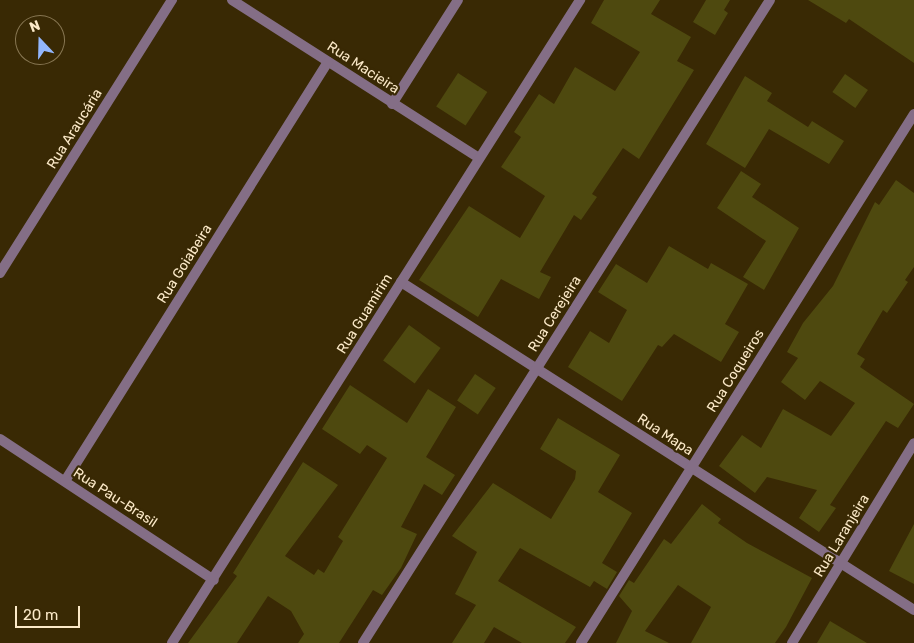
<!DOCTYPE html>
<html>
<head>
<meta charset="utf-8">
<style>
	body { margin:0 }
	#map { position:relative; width:914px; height:643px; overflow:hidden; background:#392904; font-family:Rubik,sans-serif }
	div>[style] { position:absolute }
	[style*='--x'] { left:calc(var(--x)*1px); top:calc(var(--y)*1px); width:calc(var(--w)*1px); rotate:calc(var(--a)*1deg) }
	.building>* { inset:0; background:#4e490f; transform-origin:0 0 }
	.minor>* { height:10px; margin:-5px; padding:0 5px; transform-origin:5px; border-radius:5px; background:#846e86 }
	span { translate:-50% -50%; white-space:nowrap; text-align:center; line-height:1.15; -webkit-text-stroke:4.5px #392904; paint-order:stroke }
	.street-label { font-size:14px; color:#fbe9c8 }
	.north { position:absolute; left:15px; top:15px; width:50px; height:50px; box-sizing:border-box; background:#392904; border:1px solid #877652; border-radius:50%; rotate:339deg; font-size:14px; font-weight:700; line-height:20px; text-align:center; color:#fbe9c8 }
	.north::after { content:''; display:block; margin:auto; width:18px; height:22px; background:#93b7fd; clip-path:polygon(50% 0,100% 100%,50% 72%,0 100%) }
	.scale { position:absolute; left:15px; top:606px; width:65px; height:22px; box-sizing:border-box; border:2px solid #fbe9c8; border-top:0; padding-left:6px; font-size:15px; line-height:18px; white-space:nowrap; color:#fbe9c8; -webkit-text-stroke:4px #392904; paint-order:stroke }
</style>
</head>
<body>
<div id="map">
	<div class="building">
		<div style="clip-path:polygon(604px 0,660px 0,651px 14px,691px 37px,677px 61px,694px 70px,639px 159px,623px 148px,592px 194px,597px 197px,581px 220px,574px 215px,540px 272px,551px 277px,539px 299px,501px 279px,478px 317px,419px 280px,469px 206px,520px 238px,545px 196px,501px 167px,521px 137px,514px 132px,539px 94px,554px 104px,575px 67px,615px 91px,640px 52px,591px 23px)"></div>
		<div style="clip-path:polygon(706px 0,730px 0,724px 10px,728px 13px,715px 35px,693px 22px)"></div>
		<div style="clip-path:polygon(808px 0,914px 0,914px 63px,849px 19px,846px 23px)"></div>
		<div style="left:458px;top:73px;width:35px;height:40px;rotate:33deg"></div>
		<div style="left:845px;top:74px;width:28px;height:22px;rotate:35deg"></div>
		<div style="clip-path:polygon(745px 76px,772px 93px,767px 101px,808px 127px,812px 121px,844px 141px,829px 164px,769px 129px,745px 168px,706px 144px)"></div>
		<div style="clip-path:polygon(741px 171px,761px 184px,752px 197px,799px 228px,764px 290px,743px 277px,766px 241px,717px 208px)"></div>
		<div style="clip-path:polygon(896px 180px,914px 193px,914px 267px,905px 280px,908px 282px,887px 313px,883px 310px,857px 354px,865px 359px,860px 367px,914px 404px,898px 428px,886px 421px,830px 505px,836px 508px,819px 532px,799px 518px,817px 490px,767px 477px,755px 493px,719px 466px,742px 435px,761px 448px,783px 409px,831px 436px,855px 403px,820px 381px,805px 400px,781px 382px,798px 358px,787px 352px,803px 323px,833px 286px,875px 202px,879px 205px)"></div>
		<div style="clip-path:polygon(669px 246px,708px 269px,711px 263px,748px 284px,725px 324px,739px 332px,721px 362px,674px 334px,662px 347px,658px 345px,622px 401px,568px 367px,590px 331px,609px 343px,627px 310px,598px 292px,616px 264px,647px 283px)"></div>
		<div style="left:409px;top:325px;width:39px;height:44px;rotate:36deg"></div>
		<div style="left:475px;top:374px;width:25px;height:32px;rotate:34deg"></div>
		<div style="clip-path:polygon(350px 385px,407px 423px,428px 389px,456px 407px,426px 457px,455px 475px,442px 495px,424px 484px,401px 527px,417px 534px,401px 568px,382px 595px,373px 590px,339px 643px,298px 643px,304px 634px,291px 611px,268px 596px,237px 643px,188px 643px,237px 576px,233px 573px,303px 462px,338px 485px,285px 556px,314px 575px,318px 569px,324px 573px,343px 541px,338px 537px,387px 458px,367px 445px,360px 454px,322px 429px)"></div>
		<div style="clip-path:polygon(558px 418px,620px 455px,598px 492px,632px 513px,602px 563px,617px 572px,607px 589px,594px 581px,590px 587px,520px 548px,498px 581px,576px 627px,565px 643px,522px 643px,494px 627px,484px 643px,452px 643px,476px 605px,455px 594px,477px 552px,452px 536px,493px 483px,551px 519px,575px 479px,576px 471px,540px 449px)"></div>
		<div style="clip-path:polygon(702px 504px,721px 519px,718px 523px,747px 543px,812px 578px,786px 627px,775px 643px,691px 643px,711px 607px,678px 585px,645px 631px,669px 643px,616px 643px,632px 611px,619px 596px,629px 580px,634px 583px,664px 539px,671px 544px)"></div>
		<div style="clip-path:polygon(914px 524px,914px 584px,889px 571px)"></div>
		<div style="clip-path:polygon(830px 621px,867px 643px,817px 643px)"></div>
	</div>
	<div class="minor">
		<div style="--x:232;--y:0;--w:293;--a:32.6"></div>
		<div style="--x:392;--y:104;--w:123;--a:-57.6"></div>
		<div style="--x:0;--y:273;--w:323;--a:-57.8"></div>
		<div style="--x:401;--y:282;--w:609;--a:32.59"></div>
		<div style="--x:0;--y:439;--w:256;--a:33.4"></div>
		<div style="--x:65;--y:481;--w:495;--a:-57.9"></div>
		<div style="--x:172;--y:643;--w:762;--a:-57.6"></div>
		<div style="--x:363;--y:643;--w:761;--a:-57.67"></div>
		<div style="--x:581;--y:643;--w:625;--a:-57.81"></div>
		<div style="--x:792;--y:643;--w:234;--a:-58.6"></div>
	</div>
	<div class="street-label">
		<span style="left:363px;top:68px;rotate:33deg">Rua Macieira</span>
		<span style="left:75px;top:129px;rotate:-58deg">Rua Araucária</span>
		<span style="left:185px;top:264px;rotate:-58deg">Rua Goiabeira</span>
		<span style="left:365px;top:314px;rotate:-58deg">Rua Guamirim</span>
		<span style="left:555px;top:314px;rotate:-58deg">Rua Cerejeira</span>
		<span style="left:736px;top:371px;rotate:-58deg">Rua Coqueiros</span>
		<span style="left:665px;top:435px;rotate:33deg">Rua Mapa</span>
		<span style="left:115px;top:498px;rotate:33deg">Rua Pau-Brasil</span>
		<span style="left:842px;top:536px;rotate:-59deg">Rua Laranjeira</span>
	</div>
	<div class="north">N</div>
	<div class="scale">20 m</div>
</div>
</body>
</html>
